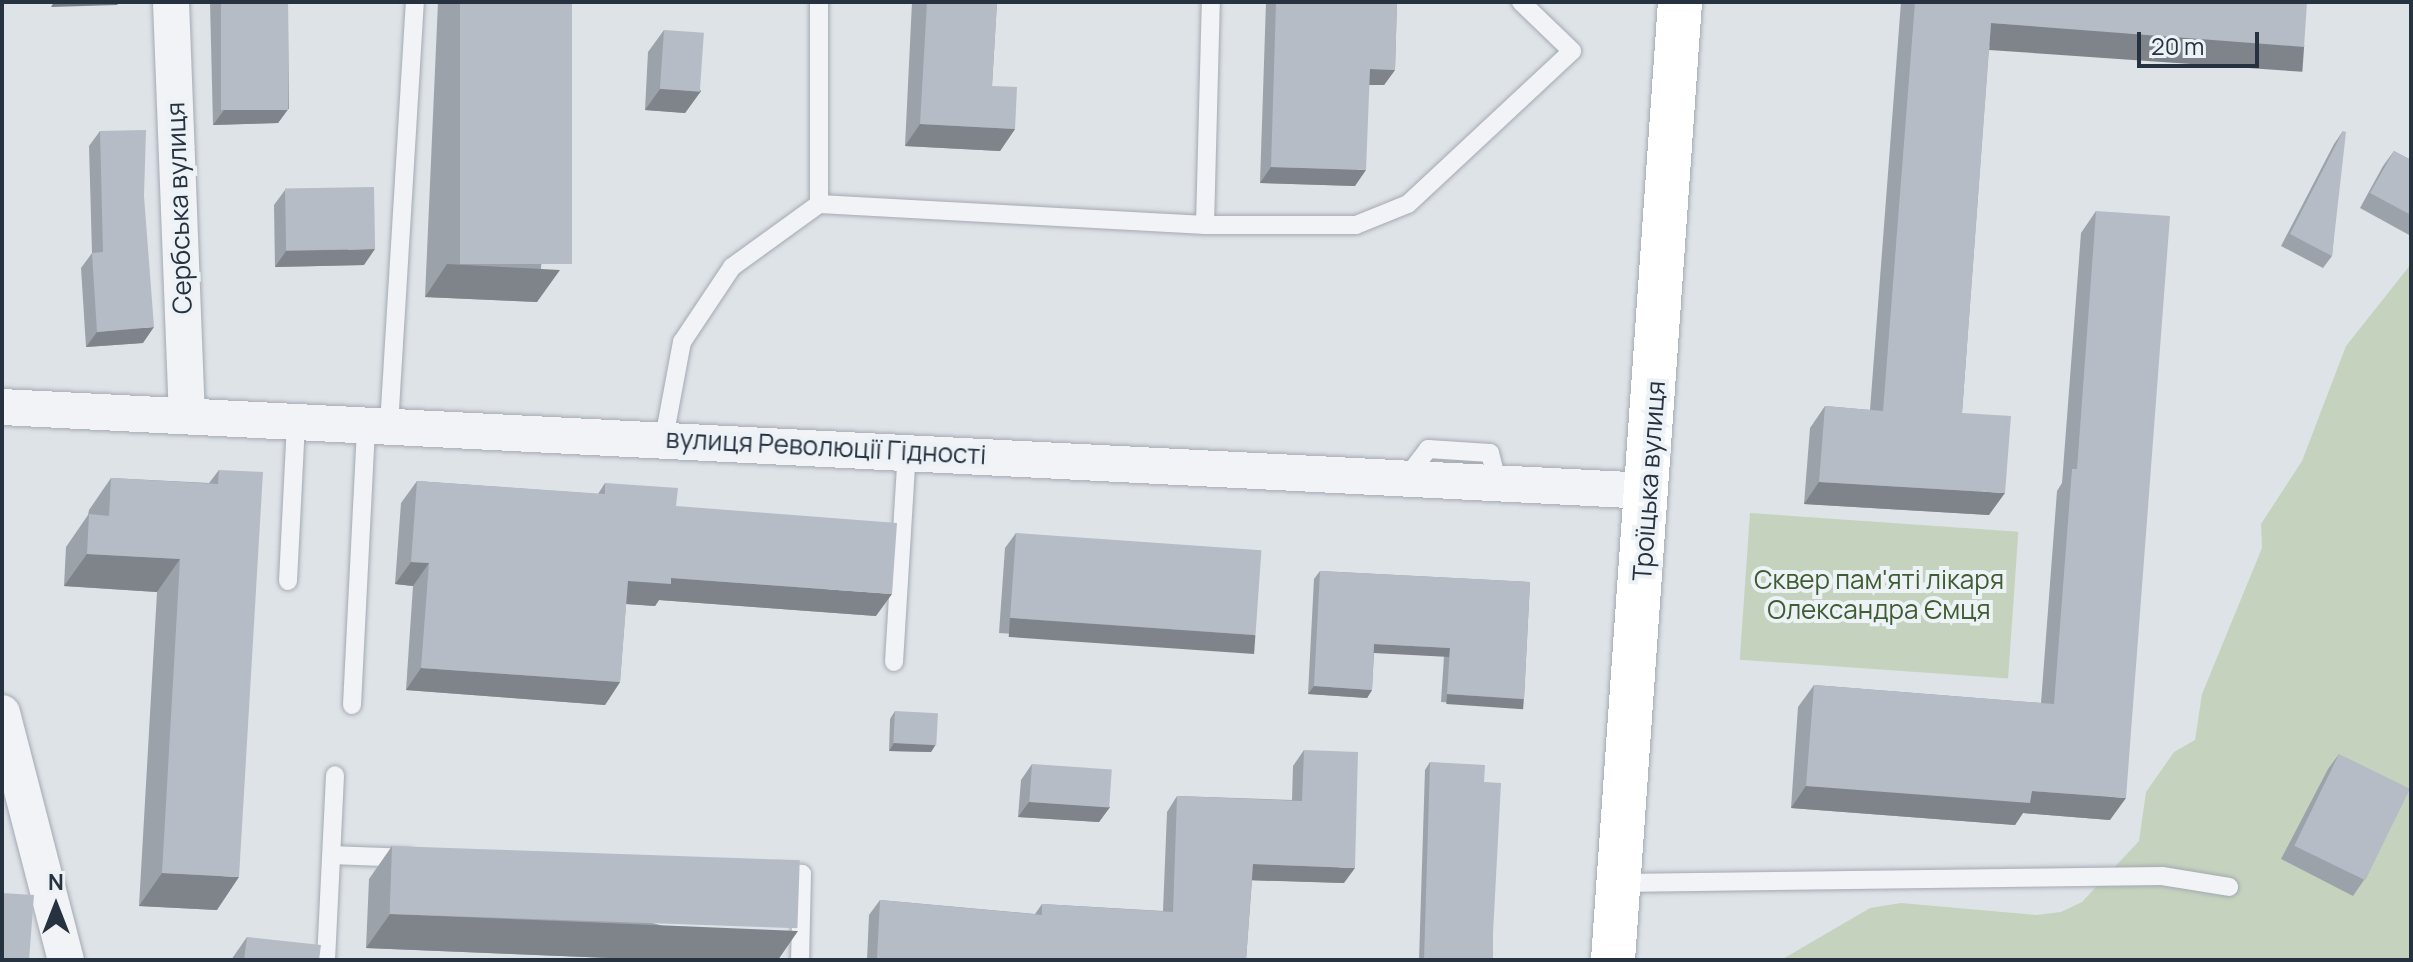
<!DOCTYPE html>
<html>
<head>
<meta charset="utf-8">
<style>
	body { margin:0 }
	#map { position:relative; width:2413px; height:962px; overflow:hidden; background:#dee3e8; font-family:Manrope,sans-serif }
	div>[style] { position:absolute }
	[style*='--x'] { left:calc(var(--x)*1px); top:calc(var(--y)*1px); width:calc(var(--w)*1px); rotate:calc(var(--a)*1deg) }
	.green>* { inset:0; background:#c5d3be; transform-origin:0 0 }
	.roads { filter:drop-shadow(0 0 2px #a3aab2) drop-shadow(0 0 2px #a3aab2) }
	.lane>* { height:18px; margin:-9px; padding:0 9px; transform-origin:9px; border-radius:9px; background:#f1f3f6 }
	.street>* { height:36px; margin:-18px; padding:0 18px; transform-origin:18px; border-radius:18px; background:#f1f3f6 }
	.secondary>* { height:44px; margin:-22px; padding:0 22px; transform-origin:22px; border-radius:22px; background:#fff }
	.wall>* { inset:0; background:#9ca2a9 }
	.shaded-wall>* { inset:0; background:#7f848a; transform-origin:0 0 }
	.building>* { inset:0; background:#b5bcc5; transform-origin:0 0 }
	span { translate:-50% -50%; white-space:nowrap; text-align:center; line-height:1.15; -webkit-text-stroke:8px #edf2f6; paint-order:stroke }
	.street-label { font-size:26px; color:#263240 }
	.park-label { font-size:26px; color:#3e5d32 }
	.frame { position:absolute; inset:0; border:4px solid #263240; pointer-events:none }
	.north { position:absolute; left:16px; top:866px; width:80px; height:80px; -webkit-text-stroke:6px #edf2f6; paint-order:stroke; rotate:0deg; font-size:22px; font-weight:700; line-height:32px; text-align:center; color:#263240 }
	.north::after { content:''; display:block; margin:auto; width:28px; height:36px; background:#263240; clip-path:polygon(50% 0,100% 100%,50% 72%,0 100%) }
	.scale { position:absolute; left:2137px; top:32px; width:122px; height:36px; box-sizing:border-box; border:4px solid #263240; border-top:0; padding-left:10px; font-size:24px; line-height:28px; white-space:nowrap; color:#263240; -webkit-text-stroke:6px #edf2f6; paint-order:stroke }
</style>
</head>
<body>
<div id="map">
	<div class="green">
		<div style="clip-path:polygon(2411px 264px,2411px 960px,1781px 960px,1870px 908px,1901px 903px,2036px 915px,2061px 912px,2082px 902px,2139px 841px,2146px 792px,2174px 752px,2195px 740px,2202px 694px,2262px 548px,2261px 524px,2302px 461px,2346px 346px)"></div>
		<div style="left:1750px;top:513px;width:269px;height:147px;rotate:4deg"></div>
	</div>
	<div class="roads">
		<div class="lane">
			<div style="--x:819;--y:204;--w:387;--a:3.1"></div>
			<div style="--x:1205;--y:225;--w:151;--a:0"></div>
			<div style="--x:1356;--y:225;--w:56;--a:-22"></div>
			<div style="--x:1408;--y:204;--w:224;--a:-43"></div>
			<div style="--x:1572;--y:51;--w:71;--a:-136.1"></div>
			<div style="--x:1205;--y:225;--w:223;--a:-88.5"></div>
			<div style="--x:389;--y:425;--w:424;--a:-86.5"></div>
			<div style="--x:664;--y:438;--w:98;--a:-79.4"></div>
			<div style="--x:682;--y:342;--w:90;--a:-56.3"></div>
			<div style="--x:732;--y:267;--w:107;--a:-35.9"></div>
			<div style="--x:819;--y:204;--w:202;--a:-90"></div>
			<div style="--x:1407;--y:477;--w:35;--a:-53"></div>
			<div style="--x:1428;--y:449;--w:62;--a:3.7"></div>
			<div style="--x:1490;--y:453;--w:30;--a:76"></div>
			<div style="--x:288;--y:581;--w:160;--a:-87.1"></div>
			<div style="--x:894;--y:662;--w:210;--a:-86.5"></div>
			<div style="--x:352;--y:705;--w:281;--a:-87.1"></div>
			<div style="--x:332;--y:855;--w:77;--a:2.2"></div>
			<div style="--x:778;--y:873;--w:24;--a:2"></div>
			<div style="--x:802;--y:874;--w:86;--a:91.3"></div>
			<div style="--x:1619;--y:883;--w:543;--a:-0.74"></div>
			<div style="--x:2162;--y:876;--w:68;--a:9.3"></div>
			<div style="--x:326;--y:960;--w:185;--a:-87.2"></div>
		</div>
		<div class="street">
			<div style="--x:171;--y:2;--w:413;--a:87.8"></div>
			<div style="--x:2;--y:407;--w:1649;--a:2.92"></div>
			<div style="--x:2;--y:713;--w:255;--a:75.5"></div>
		</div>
		<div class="secondary">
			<div style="--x:1613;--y:960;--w:960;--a:-86"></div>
		</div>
	</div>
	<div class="wall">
		<div style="clip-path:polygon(210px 2px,288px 2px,289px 108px,278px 123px,213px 125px)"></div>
		<div style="clip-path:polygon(438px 2px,572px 2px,537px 302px,425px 297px)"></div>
		<div style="clip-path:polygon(912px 2px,997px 2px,992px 86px,1015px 129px,1000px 151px,905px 146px)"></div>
		<div style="clip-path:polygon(1266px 2px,1397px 2px,1395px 70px,1384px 85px,1369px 85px,1355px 186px,1260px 183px)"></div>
		<div style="clip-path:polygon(1901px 2px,2307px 2px,2289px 69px,1989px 46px,1962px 413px,1989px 515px,1804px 504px,1810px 428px,1825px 406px,1870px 410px)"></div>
		<div style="clip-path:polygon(664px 30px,701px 91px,685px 113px,645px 110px,648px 52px)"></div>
		<div style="clip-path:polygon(100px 131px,144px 196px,143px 343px,86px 347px,81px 268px,92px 253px,89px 146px)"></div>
		<div style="clip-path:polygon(2343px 131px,2332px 256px,2323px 268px,2281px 246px,2334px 144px)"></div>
		<div style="clip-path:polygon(2394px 151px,2411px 160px,2411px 236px,2360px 208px,2383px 166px)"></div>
		<div style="clip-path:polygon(285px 190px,364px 265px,275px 267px,274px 205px)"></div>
		<div style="clip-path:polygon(2096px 211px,2110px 820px,2023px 813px,2015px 825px,1791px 808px,1798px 707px,1814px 685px,2041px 703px,2057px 491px,2062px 483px,2081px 233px)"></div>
		<div style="clip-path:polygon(219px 470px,217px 910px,139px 906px,157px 592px,64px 586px,66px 547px,88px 515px,89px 510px,111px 478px,209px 483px)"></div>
		<div style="clip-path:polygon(417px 481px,598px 494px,605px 483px,676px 506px,876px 616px,659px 600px,655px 606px,626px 604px,620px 682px,605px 705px,406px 690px,413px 586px,395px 584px,401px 503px)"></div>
		<div style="clip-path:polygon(1016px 533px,1255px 635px,1244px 650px,999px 633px,1005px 548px)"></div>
		<div style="clip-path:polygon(1320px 571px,1530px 582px,1524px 699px,1518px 707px,1441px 702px,1444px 656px,1374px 652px,1372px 690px,1367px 698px,1308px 694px,1314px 579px)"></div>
		<div style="clip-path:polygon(895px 711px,936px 744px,931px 752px,889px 751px,890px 719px)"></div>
		<div style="clip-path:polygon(1304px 750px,1344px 883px,1252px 880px,1246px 960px,867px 960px,869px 915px,880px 900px,1035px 914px,1042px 904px,1163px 911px,1167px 812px,1177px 796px,1292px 800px,1293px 766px)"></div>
		<div style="clip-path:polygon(2339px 754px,2364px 880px,2353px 896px,2281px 859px,2328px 769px)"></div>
		<div style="clip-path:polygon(1430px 762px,1484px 782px,1493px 933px,1493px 960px,1419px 960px,1425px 770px)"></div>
		<div style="clip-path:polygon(1032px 764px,1110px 807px,1099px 822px,1018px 817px,1021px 780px)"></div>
		<div style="clip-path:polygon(392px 846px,778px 960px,658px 960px,366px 948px,369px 879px)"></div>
		<div style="clip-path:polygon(247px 937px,319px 960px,231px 960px)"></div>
	</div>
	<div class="shaded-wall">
		<div style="clip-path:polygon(54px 2px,120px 2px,117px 5px,51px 7px)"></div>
		<div style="left:1991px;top:23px;width:314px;height:27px;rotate:4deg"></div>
		<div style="clip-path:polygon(1370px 69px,1395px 70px,1384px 85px,1359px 85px)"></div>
		<div style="clip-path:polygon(660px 89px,701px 91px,685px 113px,645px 110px)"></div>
		<div style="clip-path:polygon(289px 108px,278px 123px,213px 125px,224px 110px)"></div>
		<div style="clip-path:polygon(920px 124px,1015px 129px,1000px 151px,905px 146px)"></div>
		<div style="clip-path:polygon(1271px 167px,1366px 170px,1355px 186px,1260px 183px)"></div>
		<div style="clip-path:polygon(375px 249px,364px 265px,275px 267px,286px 251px)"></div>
		<div style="clip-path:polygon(447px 264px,560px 270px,537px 302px,425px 297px)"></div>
		<div style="clip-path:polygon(154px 327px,143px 343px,86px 347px,97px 332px)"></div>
		<div style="clip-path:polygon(1819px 482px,2005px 493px,1989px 515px,1804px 504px)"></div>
		<div style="clip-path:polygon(87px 554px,180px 559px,157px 592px,64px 586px)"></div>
		<div style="clip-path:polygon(411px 562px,429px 563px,413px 586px,395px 584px)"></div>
		<div style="clip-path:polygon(671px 578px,892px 594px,876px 616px,659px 600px,655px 606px,612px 603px,628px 581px)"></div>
		<div style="left:1010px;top:618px;width:246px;height:19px;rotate:4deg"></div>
		<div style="left:1374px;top:644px;width:76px;height:9px;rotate:3deg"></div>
		<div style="clip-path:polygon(421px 668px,620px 682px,605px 705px,406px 690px)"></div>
		<div style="clip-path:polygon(1314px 686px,1372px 690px,1367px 698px,1308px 694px)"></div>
		<div style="left:1447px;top:694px;width:77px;height:10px;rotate:4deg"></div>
		<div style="clip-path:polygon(894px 743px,936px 744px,931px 752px,889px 751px)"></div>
		<div style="clip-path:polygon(1806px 786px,2032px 791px,2126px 798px,2110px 820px,2023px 813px,2015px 825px,1791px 808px)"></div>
		<div style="clip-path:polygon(1029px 802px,1110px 807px,1099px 822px,1018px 817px)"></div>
		<div style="clip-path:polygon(1253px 864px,1355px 868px,1344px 883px,1242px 880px)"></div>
		<div style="clip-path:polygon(162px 873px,239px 877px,217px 910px,139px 906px)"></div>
		<div style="clip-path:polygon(390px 914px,798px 931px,778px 960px,658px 960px,366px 948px)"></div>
		<div style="clip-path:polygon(877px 958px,920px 960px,875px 960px)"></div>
	</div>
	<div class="building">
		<div style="left:221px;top:2px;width:67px;height:108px"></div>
		<div style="left:460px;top:2px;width:112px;height:262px"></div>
		<div style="clip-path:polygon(927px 2px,997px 2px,992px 86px,1017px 87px,1015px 129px,920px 124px)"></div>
		<div style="clip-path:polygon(1276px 2px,1397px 2px,1395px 70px,1370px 69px,1366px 170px,1271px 167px)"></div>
		<div style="clip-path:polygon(1915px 2px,2307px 2px,2304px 47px,1991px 23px,1962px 413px,2011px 416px,2005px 493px,1819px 482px,1825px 406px,1883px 411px)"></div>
		<div style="left:664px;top:30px;width:40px;height:59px;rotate:4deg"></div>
		<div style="clip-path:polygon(146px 130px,144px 196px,154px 327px,97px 332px,92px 253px,103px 252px,100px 131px)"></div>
		<div style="clip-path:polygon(2343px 131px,2346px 132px,2332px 256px,2290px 234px)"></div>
		<div style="clip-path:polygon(2394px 151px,2411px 160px,2411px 215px,2370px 193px)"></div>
		<div style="left:374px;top:187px;width:62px;height:89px;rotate:89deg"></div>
		<div style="clip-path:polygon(2096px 211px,2170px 216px,2126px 798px,2032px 791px,2030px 803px,1806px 786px,1814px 685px,2054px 704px,2072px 469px,2077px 469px)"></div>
		<div style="clip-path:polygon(219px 470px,263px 472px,239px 877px,162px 873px,180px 559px,87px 554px,89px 514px,109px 516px,111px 478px,218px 484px)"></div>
		<div style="clip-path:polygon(417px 481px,605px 494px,605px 483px,678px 488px,676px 506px,897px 523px,892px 594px,671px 578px,671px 584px,628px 581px,620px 682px,421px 668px,429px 563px,411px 562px)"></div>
		<div style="left:1016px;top:533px;width:246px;height:85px;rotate:4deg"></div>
		<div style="clip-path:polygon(1320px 571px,1530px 582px,1524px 699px,1447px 694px,1450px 648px,1374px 644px,1372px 690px,1314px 686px)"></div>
		<div style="left:895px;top:711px;width:43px;height:32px;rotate:3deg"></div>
		<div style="clip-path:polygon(1304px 750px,1358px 752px,1355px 868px,1253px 864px,1246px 960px,920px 960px,877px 958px,880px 900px,1042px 915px,1042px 904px,1173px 912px,1177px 796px,1302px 801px)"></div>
		<div style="left:2339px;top:754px;width:79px;height:102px;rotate:26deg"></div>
		<div style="clip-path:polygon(1430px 762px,1485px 765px,1484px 782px,1501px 783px,1493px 933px,1493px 960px,1424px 960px)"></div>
		<div style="left:1032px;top:764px;width:80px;height:38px;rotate:4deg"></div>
		<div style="left:392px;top:846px;width:408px;height:68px;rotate:2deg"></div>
		<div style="clip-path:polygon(2px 893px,34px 895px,29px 960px,2px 960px)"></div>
		<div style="clip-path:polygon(247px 937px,321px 945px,319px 960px,244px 960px)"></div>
	</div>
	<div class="street-label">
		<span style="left:179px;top:208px;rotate:-92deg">Сербська вулиця</span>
		<span style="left:826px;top:447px;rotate:3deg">вулиця Революції Гідності</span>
		<span style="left:1649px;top:481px;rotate:-86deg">Троїцька вулиця</span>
	</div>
	<div class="park-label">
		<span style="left:1879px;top:595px">Сквер пам'яті лікаря<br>Олександра Ємця</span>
	</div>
	<div class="frame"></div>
	<div class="north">N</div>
	<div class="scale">20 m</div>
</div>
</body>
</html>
